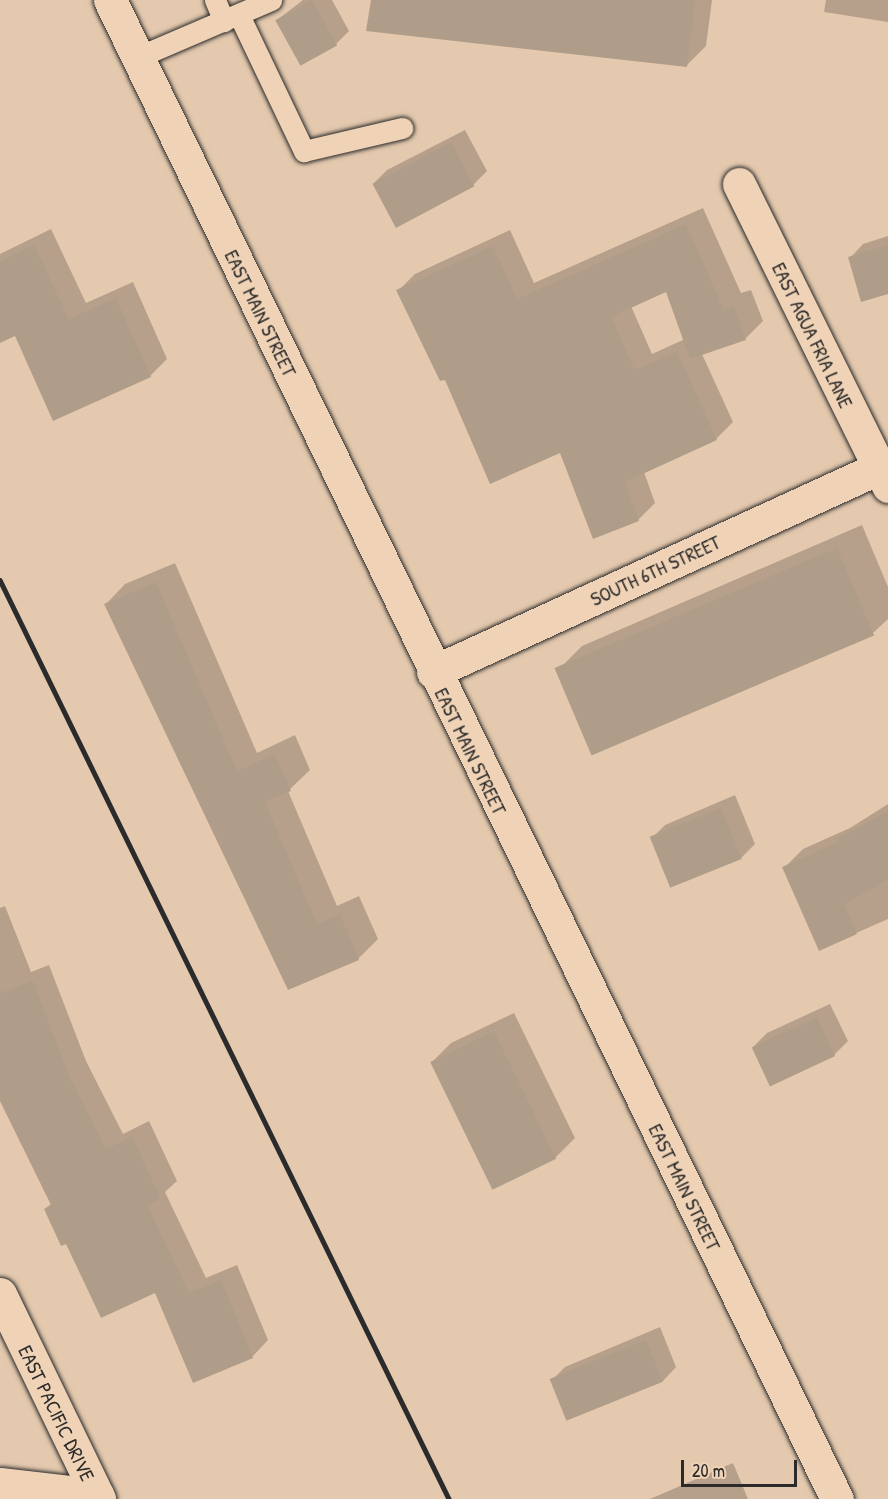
<!DOCTYPE html>
<html>
<head>
<meta charset="utf-8">
<style>
	body { margin:0 }
	#map { position:relative; width:888px; height:1499px; overflow:hidden; background:#e4c9ae; font-family:"Patrick Hand",sans-serif }
	div>[style] { position:absolute }
	[style*='--x'] { left:calc(var(--x)*1px); top:calc(var(--y)*1px); width:calc(var(--w)*1px); rotate:calc(var(--a)*1deg) }
	.shadow>* { inset:0; background:#0003 }
	.building>* { inset:0; background:#b09d89; transform-origin:0 0 }
	.roads { filter:drop-shadow(0 0 2px #2b2b2b) drop-shadow(0 0 2px #2b2b2b) }
	.lane>* { height:21px; margin:-10.5px; padding:0 10.5px; transform-origin:10.5px; border-radius:10.5px; background:#f0d3b6 }
	.street>* { height:33px; margin:-16.5px; padding:0 16.5px; transform-origin:16.5px; border-radius:16.5px; background:#f0d3b6 }
	.primary>* { height:33px; margin:-16.5px; padding:0 16.5px; transform-origin:16.5px; border-radius:16.5px; background:#f0d3b6 }
	.rail>* { height:4.5px; margin:-2.25px; padding:0 2.25px; transform-origin:2.25px; border-radius:2.25px; background:#2b2b2b }
	span { translate:-50% -50%; white-space:nowrap; text-align:center; line-height:1.15; -webkit-text-stroke:5px #f0d3b6; paint-order:stroke }
	.street-label { font-size:20px; color:#2b2b2b }
	.scale { position:absolute; left:681px; top:1460px; width:116px; height:27px; box-sizing:border-box; border:3px solid #2b2b2b; border-top:0; padding-left:8px; font-size:18px; line-height:21px; white-space:nowrap; color:#2b2b2b; -webkit-text-stroke:4px #f0d3b6; paint-order:stroke }
</style>
</head>
<body>
<div id="map">
	<div class="shadow">
		<div style="clip-path:polygon(303px 0,332px 0,349px 31px,336px 44px,277px 20px)"></div>
		<div style="clip-path:polygon(372px 0,712px 0,706px 46px,686px 66px)"></div>
		<div style="clip-path:polygon(826px 0,888px 0,888px 22px,824px 12px)"></div>
		<div style="clip-path:polygon(465px 130px,487px 171px,473px 185px,374px 183px,387px 170px)"></div>
		<div style="clip-path:polygon(evenodd,703px 208px,741px 293px,751px 290px,763px 321px,746px 338px,702px 354px,733px 422px,716px 439px,644px 472px,655px 503px,638px 520px,561px 451px,445px 378px,398px 291px,415px 274px,510px 230px,534px 283px,703px 208px,667px 290px,685px 339px,652px 354px,631px 306px,667px 290px)"></div>
		<div style="clip-path:polygon(51px 229px,86px 303px,133px 282px,167px 359px,150px 376px,15px 334px,0 341px,0 254px)"></div>
		<div style="clip-path:polygon(888px 236px,888px 292px,850px 258px,863px 244px)"></div>
		<div style="clip-path:polygon(862px 525px,888px 587px,888px 619px,873px 633px,557px 671px,582px 646px)"></div>
		<div style="clip-path:polygon(175px 563px,257px 753px,295px 735px,310px 770px,288px 791px,337px 906px,359px 896px,378px 939px,358px 959px,288px 988px,106px 604px,125px 584px)"></div>
		<div style="clip-path:polygon(735px 795px,755px 844px,741px 858px,652px 838px,665px 825px)"></div>
		<div style="clip-path:polygon(888px 804px,888px 919px,820px 949px,784px 868px,803px 849px,850px 828px)"></div>
		<div style="clip-path:polygon(5px 906px,31px 972px,49px 965px,86px 1061px,123px 1134px,149px 1121px,177px 1181px,165px 1192px,206px 1278px,237px 1265px,268px 1340px,252px 1357px,156px 1291px,67px 1242px,45px 1209px,52px 1203px,0 1098px,0 908px)"></div>
		<div style="clip-path:polygon(830px 1004px,848px 1041px,834px 1055px,753px 1047px,767px 1033px)"></div>
		<div style="clip-path:polygon(514px 1013px,575px 1138px,555px 1158px,431px 1063px,451px 1043px)"></div>
		<div style="clip-path:polygon(660px 1327px,676px 1367px,663px 1381px,551px 1381px,565px 1367px)"></div>
		<div style="clip-path:polygon(733px 1463px,748px 1499px,650px 1499px)"></div>
	</div>
	<div class="building">
		<div style="left:312px;top:0;width:52px;height:42px;rotate:61deg"></div>
		<div style="clip-path:polygon(371px 0,695px 0,687px 67px,366px 31px)"></div>
		<div style="left:451px;top:142px;width:50px;height:89px;rotate:62deg"></div>
		<div style="clip-path:polygon(686px 224px,724px 310px,734px 306px,746px 340px,690px 359px,666px 292px,611px 317px,635px 370px,677px 351px,717px 440px,625px 482px,639px 521px,593px 539px,560px 453px,490px 484px,445px 380px,440px 381px,396px 290px,493px 246px,517px 299px)"></div>
		<div style="clip-path:polygon(34px 245px,69px 319px,116px 298px,151px 377px,53px 421px,15px 336px,0 343px,0 262px)"></div>
		<div style="clip-path:polygon(888px 245px,888px 294px,861px 302px,848px 257px)"></div>
		<div style="left:837px;top:548px;width:95px;height:307px;rotate:67deg"></div>
		<div style="clip-path:polygon(156px 582px,237px 771px,275px 754px,291px 791px,265px 802px,317px 924px,340px 914px,359px 960px,288px 990px,104px 604px)"></div>
		<div style="left:721px;top:808px;width:55px;height:77px;rotate:68deg"></div>
		<div style="clip-path:polygon(888px 811px,888px 880px,844px 904px,857px 934px,819px 951px,782px 867px,839px 842px,837px 839px)"></div>
		<div style="clip-path:polygon(33px 981px,70px 1078px,106px 1149px,132px 1137px,161px 1199px,147px 1205px,189px 1293px,221px 1280px,253px 1358px,193px 1383px,155px 1293px,101px 1318px,66px 1244px,61px 1246px,44px 1209px,51px 1205px,0 1101px,0 993px)"></div>
		<div style="left:817px;top:1017px;width:43px;height:72px;rotate:65deg"></div>
		<div style="left:494px;top:1031px;width:142px;height:71px;rotate:64deg"></div>
		<div style="left:646px;top:1340px;width:45px;height:104px;rotate:68deg"></div>
	</div>
	<div class="roads">
		<div class="lane">
			<div style="--x:215;--y:0;--w:23;--a:67"></div>
			<div style="--x:239;--y:15;--w:151;--a:64.5"></div>
			<div style="--x:304;--y:151;--w:101;--a:-13.2"></div>
			<div style="--x:138;--y:57;--w:145;--a:-23.2"></div>
		</div>
		<div class="street">
			<div style="--x:739;--y:184;--w:337;--a:63.7"></div>
			<div style="--x:433;--y:672;--w:490;--a:-24.6"></div>
			<div style="--x:0;--y:1294;--w:228;--a:64.2"></div>
			<div style="--x:0;--y:1484;--w:98;--a:6.5"></div>
		</div>
		<div class="primary">
			<div style="--x:110;--y:0;--w:1666;--a:64.13"></div>
		</div>
	</div>
	<div class="rail">
		<div style="--x:0;--y:580;--w:1023;--a:63.96"></div>
	</div>
	<div class="street-label">
		<span style="left:261px;top:313px;rotate:64deg">EAST MAIN STREET</span>
		<span style="left:813px;top:335px;rotate:64deg">EAST AGUA FRIA LANE</span>
		<span style="left:655px;top:570px;rotate:-25deg">SOUTH 6TH STREET</span>
		<span style="left:471px;top:751px;rotate:64deg">EAST MAIN STREET</span>
		<span style="left:685px;top:1187px;rotate:64deg">EAST MAIN STREET</span>
		<span style="left:57px;top:1413px;rotate:64deg">EAST PACIFIC DRIVE</span>
	</div>
	<div class="scale">20 m</div>
</div>
</body>
</html>
